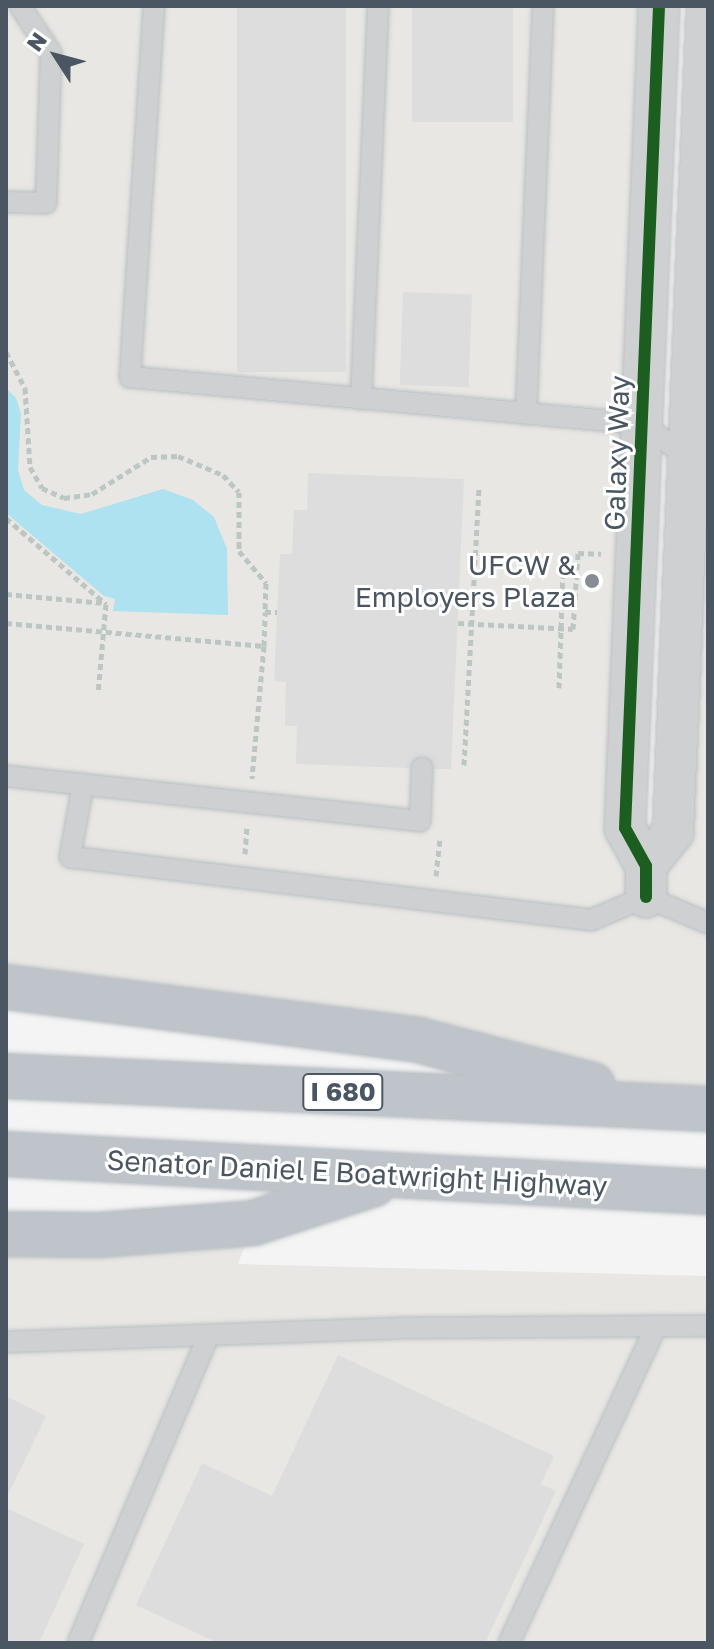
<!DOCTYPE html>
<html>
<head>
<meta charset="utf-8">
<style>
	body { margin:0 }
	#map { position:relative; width:714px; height:1649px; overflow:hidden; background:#f4f4f4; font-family:"Golos Text",sans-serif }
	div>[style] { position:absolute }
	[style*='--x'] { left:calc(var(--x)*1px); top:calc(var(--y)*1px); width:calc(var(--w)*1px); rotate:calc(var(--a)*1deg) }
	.commercial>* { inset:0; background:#e8e7e3 }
	.water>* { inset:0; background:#aee2f0 }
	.building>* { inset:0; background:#ddddde; transform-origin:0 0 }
	.path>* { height:5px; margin-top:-2.5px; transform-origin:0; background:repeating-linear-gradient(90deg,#bcc7c4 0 6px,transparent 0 10px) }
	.roads { filter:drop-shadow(0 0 2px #b9bec3) drop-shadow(0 0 2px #b9bec3) }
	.lane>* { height:20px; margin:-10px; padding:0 10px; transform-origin:10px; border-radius:10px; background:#ced0d2 }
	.street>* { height:40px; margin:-20px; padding:0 20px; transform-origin:20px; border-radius:20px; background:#ced0d2 }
	.highway>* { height:44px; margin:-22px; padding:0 22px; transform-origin:22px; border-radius:22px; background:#bec4c9 }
	.cycleway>* { height:12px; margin:-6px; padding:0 6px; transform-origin:6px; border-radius:6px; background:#1b5e20 }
	.dots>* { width:22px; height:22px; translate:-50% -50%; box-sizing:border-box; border:4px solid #fff; border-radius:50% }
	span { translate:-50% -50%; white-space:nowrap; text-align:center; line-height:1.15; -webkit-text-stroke:6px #fff; paint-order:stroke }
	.shield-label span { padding:2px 6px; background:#fff; border:2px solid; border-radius:6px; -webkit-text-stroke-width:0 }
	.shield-label { font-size:26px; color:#4a5661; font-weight:700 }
	.street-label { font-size:28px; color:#4a5661 }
	.poi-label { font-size:28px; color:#4a5661 }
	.right { translate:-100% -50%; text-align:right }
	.frame { position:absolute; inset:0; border:8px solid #4a5661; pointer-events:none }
	.north { position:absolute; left:16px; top:16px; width:80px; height:80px; -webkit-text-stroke:6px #fff; paint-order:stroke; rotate:306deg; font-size:22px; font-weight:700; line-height:32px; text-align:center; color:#4a5661 }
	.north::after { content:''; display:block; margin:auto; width:28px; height:36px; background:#4a5661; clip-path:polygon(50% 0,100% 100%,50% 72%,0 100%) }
</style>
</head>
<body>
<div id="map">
	<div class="commercial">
		<div style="clip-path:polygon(6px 6px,659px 6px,625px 828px,646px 865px,673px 832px,708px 6px,708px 1109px,6px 987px)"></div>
		<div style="clip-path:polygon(253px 1223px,238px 1264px,708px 1276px,708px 1643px,6px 1643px,6px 1234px)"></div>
	</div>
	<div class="water">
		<div style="clip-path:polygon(6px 388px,16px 398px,21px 414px,18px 470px,24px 490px,42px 505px,81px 514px,163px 489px,193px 500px,214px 517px,227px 549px,228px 615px,113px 611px,115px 599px,104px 596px,6px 513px)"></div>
	</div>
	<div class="building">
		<div style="left:237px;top:6px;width:109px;height:366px"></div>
		<div style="left:412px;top:6px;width:101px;height:116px"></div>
		<div style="left:403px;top:292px;width:69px;height:93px;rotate:2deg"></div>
		<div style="clip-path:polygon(308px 473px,464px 479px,451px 769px,435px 769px,422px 755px,409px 768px,296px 764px,297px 726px,285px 726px,286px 682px,274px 681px,280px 554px,292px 554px,294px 510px,307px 510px)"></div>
		<div style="clip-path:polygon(338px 1355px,554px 1456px,541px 1484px,556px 1491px,485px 1643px,218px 1643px,136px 1605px,202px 1463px,272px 1496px)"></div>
		<div style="clip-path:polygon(6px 1396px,46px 1416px,6px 1499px)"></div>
		<div style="clip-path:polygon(6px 1508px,84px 1544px,39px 1643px,6px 1643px)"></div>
	</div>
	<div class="path">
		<div style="--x:6;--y:352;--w:41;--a:62.2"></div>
		<div style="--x:25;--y:388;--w:79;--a:86.4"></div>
		<div style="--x:30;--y:467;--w:24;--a:60"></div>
		<div style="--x:42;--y:488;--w:24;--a:24"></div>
		<div style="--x:64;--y:498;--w:28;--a:-8"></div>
		<div style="--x:92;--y:494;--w:70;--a:-32.1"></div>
		<div style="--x:151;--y:457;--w:27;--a:-2"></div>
		<div style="--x:178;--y:456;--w:49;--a:22.9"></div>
		<div style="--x:223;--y:475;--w:23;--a:47"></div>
		<div style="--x:239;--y:492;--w:59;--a:90"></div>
		<div style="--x:239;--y:551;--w:42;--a:49.8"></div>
		<div style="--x:266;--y:583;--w:29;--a:92"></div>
		<div style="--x:6;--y:518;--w:132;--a:40.7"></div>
		<div style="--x:106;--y:604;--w:90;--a:95.1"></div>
		<div style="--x:6;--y:594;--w:99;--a:5.2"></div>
		<div style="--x:6;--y:623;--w:259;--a:5.1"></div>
		<div style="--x:264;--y:646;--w:133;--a:95.2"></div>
		<div style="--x:458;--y:623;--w:115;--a:3"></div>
		<div style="--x:573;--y:629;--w:76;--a:-86.2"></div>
		<div style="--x:578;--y:553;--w:23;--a:2"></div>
		<div style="--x:264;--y:646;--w:34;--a:-88"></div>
		<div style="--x:265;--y:612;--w:12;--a:0"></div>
		<div style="--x:559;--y:688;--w:118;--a:-88.1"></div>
		<div style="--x:464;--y:765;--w:278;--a:-86.9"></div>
		<div style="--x:245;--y:854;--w:26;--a:-86"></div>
		<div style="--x:436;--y:876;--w:38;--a:-84"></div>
	</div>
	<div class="roads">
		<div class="lane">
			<div style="--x:154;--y:6;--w:372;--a:93.7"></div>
			<div style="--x:130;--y:377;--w:514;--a:5.24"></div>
			<div style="--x:642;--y:424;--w:58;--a:35.9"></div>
			<div style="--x:6;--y:202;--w:40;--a:1.4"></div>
			<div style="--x:46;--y:203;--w:150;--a:-88.1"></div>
			<div style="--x:51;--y:53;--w:56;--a:-123.4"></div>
			<div style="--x:361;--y:399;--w:393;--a:-87.5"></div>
			<div style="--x:526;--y:414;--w:408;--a:-87.6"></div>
			<div style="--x:6;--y:776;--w:416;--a:6.2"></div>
			<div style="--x:420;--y:821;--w:53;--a:-87.8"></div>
			<div style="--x:83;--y:784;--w:74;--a:100.1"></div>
			<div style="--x:70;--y:857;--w:525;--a:6.89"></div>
			<div style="--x:591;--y:920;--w:60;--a:-22.7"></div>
			<div style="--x:646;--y:897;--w:67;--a:22.8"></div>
			<div style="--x:6;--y:1342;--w:392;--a:-2"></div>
			<div style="--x:398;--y:1328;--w:310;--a:-0.4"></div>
			<div style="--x:78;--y:1643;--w:332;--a:-67"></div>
			<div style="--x:509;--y:1643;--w:349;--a:-65.1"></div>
		</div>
		<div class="street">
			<div style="--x:646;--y:866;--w:43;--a:-51.5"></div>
			<div style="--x:673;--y:832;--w:827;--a:-87.64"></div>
			<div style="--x:646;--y:897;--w:31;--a:-90"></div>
			<div style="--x:646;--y:866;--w:43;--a:-118.9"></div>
			<div style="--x:625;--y:828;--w:823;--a:-87.63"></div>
		</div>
		<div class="highway">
			<div style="--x:6;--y:987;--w:415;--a:7.3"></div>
			<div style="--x:418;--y:1040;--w:180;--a:14.5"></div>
			<div style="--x:6;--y:1076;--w:703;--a:2.69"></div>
			<div style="--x:6;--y:1154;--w:703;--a:3.1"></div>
			<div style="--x:6;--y:1234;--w:92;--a:0.6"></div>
			<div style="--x:98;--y:1235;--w:155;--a:-4.4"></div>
			<div style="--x:253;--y:1223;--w:127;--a:-17.9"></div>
		</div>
	</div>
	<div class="cycleway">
		<div style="--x:646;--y:897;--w:31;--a:-90"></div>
		<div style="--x:646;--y:866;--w:43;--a:-118.9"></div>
		<div style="--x:625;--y:828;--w:823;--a:-87.63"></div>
	</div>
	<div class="dots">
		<div style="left:592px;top:581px;background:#868d94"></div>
	</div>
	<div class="shield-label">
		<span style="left:343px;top:1092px">I 680</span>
	</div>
	<div class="street-label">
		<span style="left:617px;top:453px;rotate:-88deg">Galaxy Way</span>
		<span style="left:357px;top:1173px;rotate:3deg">Senator Daniel E Boatwright Highway</span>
	</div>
	<div class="poi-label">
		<span class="right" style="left:576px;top:581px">UFCW &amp;<br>Employers Plaza</span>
	</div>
	<div class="frame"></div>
	<div class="north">N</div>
</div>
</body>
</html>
